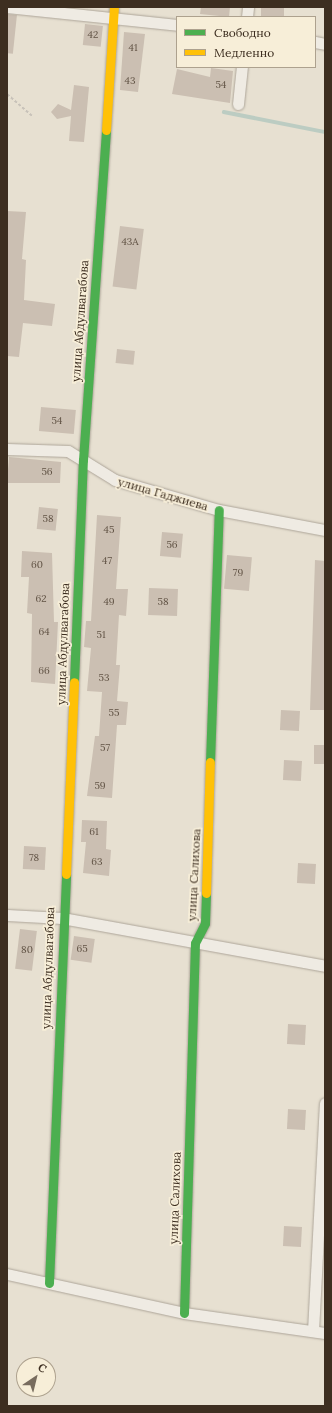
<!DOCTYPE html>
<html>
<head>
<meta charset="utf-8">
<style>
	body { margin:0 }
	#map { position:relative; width:332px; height:1413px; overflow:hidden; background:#e7e0d1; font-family:Lora,serif }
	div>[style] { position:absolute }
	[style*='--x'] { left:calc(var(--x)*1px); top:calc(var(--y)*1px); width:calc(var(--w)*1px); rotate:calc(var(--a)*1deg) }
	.stream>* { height:3.5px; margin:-1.75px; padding:0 1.75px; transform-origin:1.75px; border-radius:1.75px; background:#bcccc2 }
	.building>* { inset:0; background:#cbbfb2; transform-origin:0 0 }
	.path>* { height:2px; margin-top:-1px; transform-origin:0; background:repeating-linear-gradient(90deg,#c8c2b9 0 3px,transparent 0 5px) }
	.roads { filter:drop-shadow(0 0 1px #ada599) drop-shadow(0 0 1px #ada599) }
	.street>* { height:11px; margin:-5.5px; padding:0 5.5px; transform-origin:5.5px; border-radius:5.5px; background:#efebe3 }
	.fast>* { height:9px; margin:-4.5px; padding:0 4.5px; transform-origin:4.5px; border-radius:4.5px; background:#4caf50 }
	.slow>* { height:9px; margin:-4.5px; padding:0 4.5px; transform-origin:4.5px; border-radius:4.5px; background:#ffc107 }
	span { translate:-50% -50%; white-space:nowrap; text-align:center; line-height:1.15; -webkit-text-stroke:3.5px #f7eed8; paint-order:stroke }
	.number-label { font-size:10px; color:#605244 }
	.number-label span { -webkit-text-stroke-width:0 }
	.street-label { font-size:12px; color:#3d2e20 }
	.frame { position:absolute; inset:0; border:8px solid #3d2e20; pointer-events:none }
	.legend { position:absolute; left:176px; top:16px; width:140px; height:52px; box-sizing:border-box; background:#f7eed8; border:1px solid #ada18e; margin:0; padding:5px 7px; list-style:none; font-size:12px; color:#3d2e20 }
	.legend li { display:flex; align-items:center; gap:8px; height:20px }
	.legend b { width:20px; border:1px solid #ada18e }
	.north { position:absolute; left:16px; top:1357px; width:40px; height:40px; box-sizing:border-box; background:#f7eed8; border:1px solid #ada18e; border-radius:50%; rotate:35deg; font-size:11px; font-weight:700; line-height:16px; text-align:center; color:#3d2e20 }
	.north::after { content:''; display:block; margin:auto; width:14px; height:18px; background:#786c5e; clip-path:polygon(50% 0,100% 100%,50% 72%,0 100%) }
</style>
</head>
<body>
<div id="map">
	<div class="stream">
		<div style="--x:224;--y:112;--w:103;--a:11.2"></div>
	</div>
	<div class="building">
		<div style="clip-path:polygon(201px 7px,230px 7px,229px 17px,200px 14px)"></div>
		<div style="left:261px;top:7px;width:23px;height:10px"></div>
		<div style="left:7px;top:14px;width:10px;height:39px;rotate:6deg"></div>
		<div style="left:85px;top:24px;width:18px;height:21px;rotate:6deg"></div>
		<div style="clip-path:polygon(124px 32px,145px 34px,138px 92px,120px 90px)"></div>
		<div style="clip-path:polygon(211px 68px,233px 71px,230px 103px,172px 94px,177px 69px,210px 77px)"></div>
		<div style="clip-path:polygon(74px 85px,89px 87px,84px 142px,69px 141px,71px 116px,57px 119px,51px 112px,58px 104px,71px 110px)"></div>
		<div style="clip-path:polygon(7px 211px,26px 212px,22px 259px,26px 260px,24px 300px,55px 304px,52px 326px,23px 323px,19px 357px,7px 356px)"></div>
		<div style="left:120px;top:226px;width:24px;height:61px;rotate:7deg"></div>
		<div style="left:117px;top:349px;width:18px;height:14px;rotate:6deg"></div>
		<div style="left:41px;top:407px;width:35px;height:24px;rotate:5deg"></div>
		<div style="clip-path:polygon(9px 457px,61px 462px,60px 483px,7px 483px)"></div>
		<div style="left:39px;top:507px;width:19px;height:22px;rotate:6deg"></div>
		<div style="clip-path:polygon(97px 515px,121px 517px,116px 589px,128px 589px,126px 616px,119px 615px,116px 665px,120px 665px,117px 701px,128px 702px,126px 725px,117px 725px,112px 798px,87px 796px,95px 736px,99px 736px,102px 692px,87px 691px,91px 648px,84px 647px,86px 621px,91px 621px)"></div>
		<div style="left:162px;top:532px;width:21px;height:24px;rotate:5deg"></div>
		<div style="clip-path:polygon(22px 551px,52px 553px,54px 622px,58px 622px,55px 684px,31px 682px,32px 614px,27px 613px,29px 577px,21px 577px)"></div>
		<div style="left:227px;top:555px;width:25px;height:34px;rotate:5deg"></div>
		<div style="clip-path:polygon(315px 560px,325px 561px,325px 710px,310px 710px)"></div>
		<div style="left:149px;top:588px;width:29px;height:27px;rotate:2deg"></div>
		<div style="left:281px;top:710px;width:19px;height:20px;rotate:3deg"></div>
		<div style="left:314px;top:745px;width:11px;height:19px"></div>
		<div style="left:284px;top:760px;width:18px;height:20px;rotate:3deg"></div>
		<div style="clip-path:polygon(82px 820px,107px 821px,106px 849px,111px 850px,109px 876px,83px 873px,86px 842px,81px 842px)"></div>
		<div style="left:24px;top:846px;width:22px;height:23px;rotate:3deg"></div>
		<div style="left:298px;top:863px;width:18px;height:20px;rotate:3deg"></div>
		<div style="left:20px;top:929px;width:17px;height:40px;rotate:7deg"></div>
		<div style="left:74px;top:936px;width:21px;height:24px;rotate:8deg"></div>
		<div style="left:288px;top:1024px;width:18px;height:20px;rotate:3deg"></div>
		<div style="left:288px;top:1109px;width:18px;height:20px;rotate:3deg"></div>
		<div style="left:284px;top:1226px;width:18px;height:20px;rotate:3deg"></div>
	</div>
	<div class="path">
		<div style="--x:7;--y:94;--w:33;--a:41"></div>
	</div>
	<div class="roads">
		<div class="street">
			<div style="--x:7;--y:7;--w:171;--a:6"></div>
			<div style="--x:247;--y:17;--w:10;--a:-84"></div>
			<div style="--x:315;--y:42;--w:10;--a:11"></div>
			<div style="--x:238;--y:104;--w:37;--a:-84"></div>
			<div style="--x:7;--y:449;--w:61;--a:1.9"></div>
			<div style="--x:68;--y:451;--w:55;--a:31.7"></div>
			<div style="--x:115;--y:480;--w:108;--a:16.1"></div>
			<div style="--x:219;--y:510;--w:108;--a:10.7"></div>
			<div style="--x:7;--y:915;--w:55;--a:3.1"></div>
			<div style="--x:62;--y:918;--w:267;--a:10.3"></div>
			<div style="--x:7;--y:1274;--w:181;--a:12.4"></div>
			<div style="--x:184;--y:1313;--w:142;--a:8.1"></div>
			<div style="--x:313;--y:1331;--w:228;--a:-87"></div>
		</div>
		<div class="fast">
			<div style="--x:74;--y:682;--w:222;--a:-87.7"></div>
			<div style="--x:83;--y:460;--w:331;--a:-86"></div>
			<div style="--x:210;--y:762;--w:252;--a:-88"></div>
			<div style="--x:49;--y:1283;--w:409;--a:-87.6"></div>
			<div style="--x:184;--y:1313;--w:370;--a:-88.3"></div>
			<div style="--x:195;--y:943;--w:22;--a:-63"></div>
			<div style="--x:205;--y:923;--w:30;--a:-88"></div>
		</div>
		<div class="slow">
			<div style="--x:106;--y:130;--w:123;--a:-86.3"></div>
			<div style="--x:66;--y:874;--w:192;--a:-87.6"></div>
			<div style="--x:206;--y:893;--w:131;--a:-88.3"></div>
		</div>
	</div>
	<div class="number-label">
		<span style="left:93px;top:35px">42</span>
		<span style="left:133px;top:48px">41</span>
		<span style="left:130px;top:81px">43</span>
		<span style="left:221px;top:85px">54</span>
		<span style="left:130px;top:242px">43А</span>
		<span style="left:57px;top:421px">54</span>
		<span style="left:47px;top:472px">56</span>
		<span style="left:48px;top:519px">58</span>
		<span style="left:109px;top:530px">45</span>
		<span style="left:172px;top:545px">56</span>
		<span style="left:107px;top:561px">47</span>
		<span style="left:37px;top:565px">60</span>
		<span style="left:238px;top:573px">79</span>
		<span style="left:41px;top:599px">62</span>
		<span style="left:109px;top:602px">49</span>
		<span style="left:163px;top:602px">58</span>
		<span style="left:44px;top:632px">64</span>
		<span style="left:101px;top:635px">51</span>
		<span style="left:44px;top:671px">66</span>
		<span style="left:104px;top:678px">53</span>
		<span style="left:114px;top:713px">55</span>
		<span style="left:105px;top:748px">57</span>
		<span style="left:100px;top:786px">59</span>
		<span style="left:94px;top:832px">61</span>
		<span style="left:34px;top:858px">78</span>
		<span style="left:97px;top:862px">63</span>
		<span style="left:82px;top:949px">65</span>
		<span style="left:27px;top:950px">80</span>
	</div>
	<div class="street-label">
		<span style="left:80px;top:321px;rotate:-86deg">улица Абдулвагабова</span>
		<span style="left:163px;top:494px;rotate:16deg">улица Гаджиева</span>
		<span style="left:63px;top:644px;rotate:-88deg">улица Абдулвагабова</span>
		<span style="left:194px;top:875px;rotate:-87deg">улица Салихова</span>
		<span style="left:48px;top:968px;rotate:-88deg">улица Абдулвагабова</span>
		<span style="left:175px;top:1198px;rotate:-88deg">улица Салихова</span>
	</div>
	<div class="frame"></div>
	<ul class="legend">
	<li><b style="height:5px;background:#4caf50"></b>Свободно</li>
	<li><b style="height:5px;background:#ffc107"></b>Медленно</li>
	</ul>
	<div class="north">С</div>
</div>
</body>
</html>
